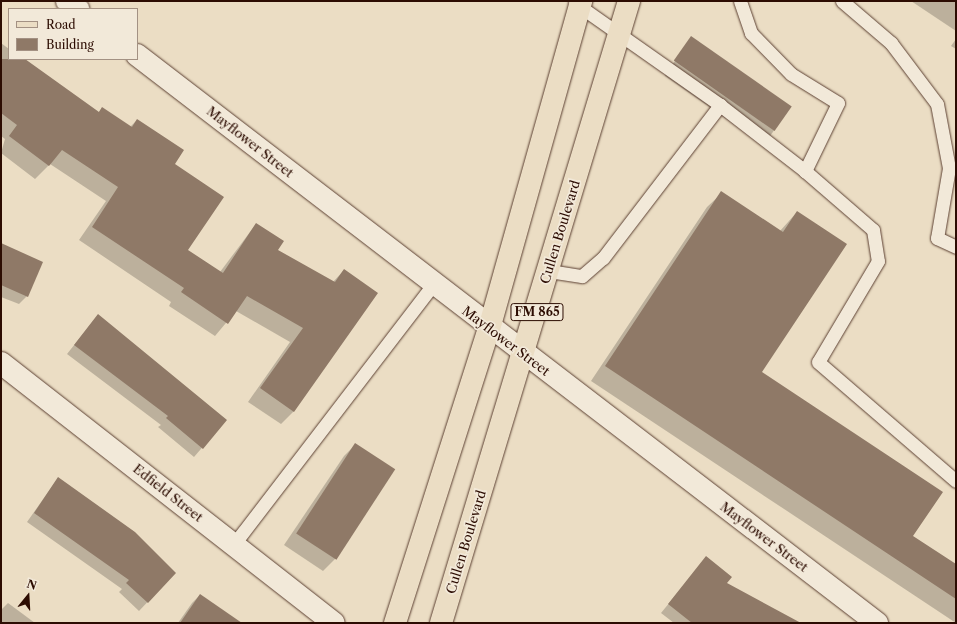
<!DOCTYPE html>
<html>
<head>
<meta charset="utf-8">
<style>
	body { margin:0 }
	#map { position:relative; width:957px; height:624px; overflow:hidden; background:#ebddc4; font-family:"Libre Caslon Text",serif }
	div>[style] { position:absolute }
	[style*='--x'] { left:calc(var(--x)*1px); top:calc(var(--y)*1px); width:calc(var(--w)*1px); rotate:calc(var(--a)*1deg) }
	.shadow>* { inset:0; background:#0003; transform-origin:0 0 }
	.building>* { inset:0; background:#8f7967; transform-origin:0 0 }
	.roads { filter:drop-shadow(0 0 1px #5c4032) drop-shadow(0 0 1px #5c4032) }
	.service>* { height:13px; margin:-6.5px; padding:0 6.5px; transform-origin:6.5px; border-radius:6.5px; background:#f2e9d9 }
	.minor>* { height:22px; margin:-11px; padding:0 11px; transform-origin:11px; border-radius:11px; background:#f2e9d9 }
	.primary>* { height:22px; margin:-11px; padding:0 11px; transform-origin:11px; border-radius:11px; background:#ebddc4 }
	span { translate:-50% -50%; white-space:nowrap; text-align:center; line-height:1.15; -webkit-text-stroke:3.5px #f2e9d9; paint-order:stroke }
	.shield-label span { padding:1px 3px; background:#f2e9d9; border:1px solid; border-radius:3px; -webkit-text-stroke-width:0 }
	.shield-label { font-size:12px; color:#2c0c02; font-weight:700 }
	.street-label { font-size:13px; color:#2c0c02 }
	.frame { position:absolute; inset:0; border:2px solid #2c0c02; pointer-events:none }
	.legend { position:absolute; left:8px; top:8px; width:130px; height:52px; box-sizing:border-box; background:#f2e9d9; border:1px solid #a39183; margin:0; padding:5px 7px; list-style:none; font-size:12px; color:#2c0c02 }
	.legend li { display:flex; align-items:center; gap:8px; height:20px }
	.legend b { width:20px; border:1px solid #a39183 }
	.north { position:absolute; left:8px; top:576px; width:40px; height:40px; -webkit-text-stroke:3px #f2e9d9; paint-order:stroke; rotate:18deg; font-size:11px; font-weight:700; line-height:16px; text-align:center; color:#2c0c02 }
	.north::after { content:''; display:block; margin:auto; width:14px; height:18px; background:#2c0c02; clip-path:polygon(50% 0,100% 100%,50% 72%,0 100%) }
</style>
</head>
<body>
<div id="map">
	<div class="shadow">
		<div style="clip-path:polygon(911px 1px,956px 1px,956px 31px)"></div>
		<div style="left:691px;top:38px;width:121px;height:46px;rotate:35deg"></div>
		<div style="clip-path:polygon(956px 39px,956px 49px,951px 46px)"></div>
		<div style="clip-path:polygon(1px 43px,9px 49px,9px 59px,23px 59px,98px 113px,102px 108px,130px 127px,137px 120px,174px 165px,187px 250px,220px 272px,256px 224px,276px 250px,333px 282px,344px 270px,294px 411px,281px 424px,248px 402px,290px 342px,236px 311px,215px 336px,169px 306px,171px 302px,79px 240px,106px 201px,50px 164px,35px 179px,1px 153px,5px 139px,1px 136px)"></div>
		<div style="clip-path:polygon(722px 193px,780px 231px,797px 212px,761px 372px,912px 536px,956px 566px,956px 623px,591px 381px,707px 207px)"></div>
		<div style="clip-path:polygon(1px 244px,27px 296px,19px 304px,1px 297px)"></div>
		<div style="clip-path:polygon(98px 315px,226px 420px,194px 457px,158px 427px,161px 425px,67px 354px)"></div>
		<div style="clip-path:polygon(356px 444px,335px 559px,323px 571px,284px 545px,344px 456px)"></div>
		<div style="clip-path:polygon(58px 478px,175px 573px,139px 611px,119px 592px,122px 589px,27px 522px)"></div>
		<div style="clip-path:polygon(706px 558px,726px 583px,771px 623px,674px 623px,661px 613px)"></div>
		<div style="clip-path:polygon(200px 595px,216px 623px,178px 623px,192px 603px)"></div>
		<div style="clip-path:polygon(8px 603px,35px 623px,1px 623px,1px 610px)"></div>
	</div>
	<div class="building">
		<div style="left:691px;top:36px;width:123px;height:30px;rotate:35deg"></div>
		<div style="clip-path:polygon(1px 59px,25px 59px,99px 112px,102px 107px,132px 127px,137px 119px,184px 150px,175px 164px,224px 197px,188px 250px,223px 273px,256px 223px,284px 241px,278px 250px,335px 282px,344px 269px,378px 293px,294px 412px,260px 388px,303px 328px,247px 296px,228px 324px,181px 292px,184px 288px,92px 227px,118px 187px,62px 150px,49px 166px,9px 136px,17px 125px,1px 113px)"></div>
		<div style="clip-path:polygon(721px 191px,783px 232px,797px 211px,847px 244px,762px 372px,943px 492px,913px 536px,956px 564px,956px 599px,605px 366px)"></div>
		<div style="clip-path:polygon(1px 243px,43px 262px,28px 297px,1px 285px)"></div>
		<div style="clip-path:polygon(98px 314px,227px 420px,203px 449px,166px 418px,168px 416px,74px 345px)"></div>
		<div style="left:355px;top:443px;width:48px;height:108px;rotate:33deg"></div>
		<div style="clip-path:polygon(58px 477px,135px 532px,176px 573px,148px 603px,126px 583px,129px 580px,34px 513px)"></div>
		<div style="clip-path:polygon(706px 556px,732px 577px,727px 583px,801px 623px,692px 623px,668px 604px)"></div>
		<div style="clip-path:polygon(200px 594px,242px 623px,180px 623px)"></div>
	</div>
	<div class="roads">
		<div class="service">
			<div style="--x:740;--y:1;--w:34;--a:71"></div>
			<div style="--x:751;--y:33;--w:57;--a:45.7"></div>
			<div style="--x:791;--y:74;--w:55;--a:31.7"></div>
			<div style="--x:838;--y:103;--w:76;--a:115.9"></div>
			<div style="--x:805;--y:171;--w:90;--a:40.9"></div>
			<div style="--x:873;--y:230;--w:31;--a:81"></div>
			<div style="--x:878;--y:261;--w:117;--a:120.7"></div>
			<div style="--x:818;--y:362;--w:182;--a:40.8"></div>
			<div style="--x:842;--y:1;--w:65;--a:40.6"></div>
			<div style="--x:891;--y:43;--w:76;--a:53"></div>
			<div style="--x:937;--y:104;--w:65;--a:79.4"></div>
			<div style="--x:949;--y:168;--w:71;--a:99.7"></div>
			<div style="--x:937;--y:238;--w:21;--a:25"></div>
			<div style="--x:575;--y:3;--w:177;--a:35.1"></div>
			<div style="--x:720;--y:105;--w:108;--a:37.8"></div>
			<div style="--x:549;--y:271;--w:33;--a:9"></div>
			<div style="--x:582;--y:276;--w:28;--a:-41"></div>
			<div style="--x:603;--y:258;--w:193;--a:-52.6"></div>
			<div style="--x:234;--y:544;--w:327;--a:-52.5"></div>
		</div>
		<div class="minor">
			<div style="--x:67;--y:1;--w:14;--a:36"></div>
			<div style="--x:137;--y:55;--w:933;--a:37.51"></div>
			<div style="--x:1;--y:363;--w:422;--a:38"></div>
		</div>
		<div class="primary">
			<div style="--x:395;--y:623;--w:309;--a:-72.3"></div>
			<div style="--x:489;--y:329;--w:341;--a:-74.3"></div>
			<div style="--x:441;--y:623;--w:650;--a:-73.18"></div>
		</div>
	</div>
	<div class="shield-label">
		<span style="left:537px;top:312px">FM 865</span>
	</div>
	<div class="street-label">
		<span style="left:250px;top:142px;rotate:38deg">Mayflower Street</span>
		<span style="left:560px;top:232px;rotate:-73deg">Cullen Boulevard</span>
		<span style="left:506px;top:341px;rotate:37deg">Mayflower Street</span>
		<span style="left:168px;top:493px;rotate:38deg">Edfield Street</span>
		<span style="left:764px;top:537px;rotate:37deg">Mayflower Street</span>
		<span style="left:466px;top:542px;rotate:-73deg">Cullen Boulevard</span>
	</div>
	<div class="frame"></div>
	<ul class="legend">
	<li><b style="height:5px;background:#ebddc4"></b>Road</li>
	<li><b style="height:11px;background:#8f7967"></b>Building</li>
	</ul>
	<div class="north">N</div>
</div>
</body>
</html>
